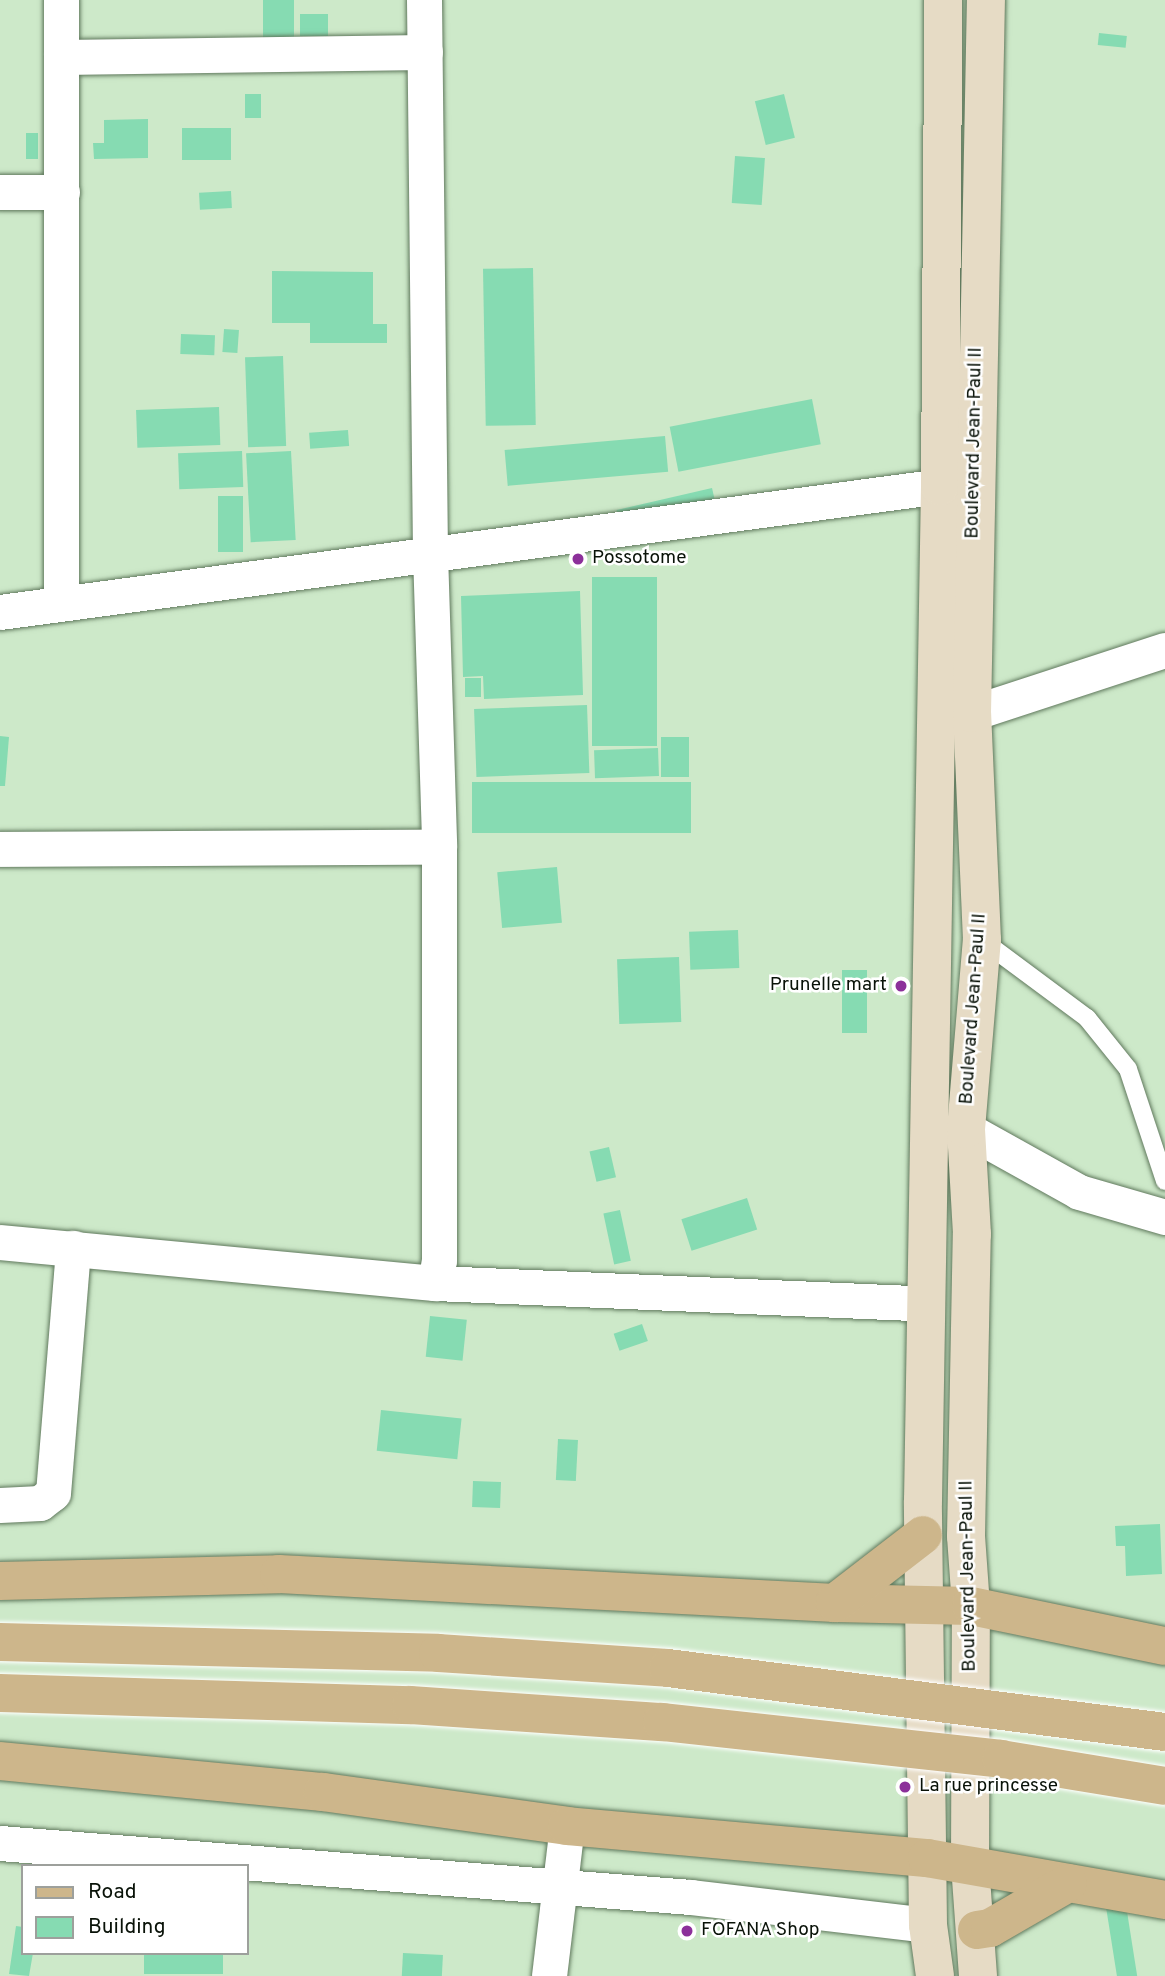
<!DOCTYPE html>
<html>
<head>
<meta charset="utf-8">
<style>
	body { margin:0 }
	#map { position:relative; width:1165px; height:1976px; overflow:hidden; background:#cde9c9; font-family:Overpass,sans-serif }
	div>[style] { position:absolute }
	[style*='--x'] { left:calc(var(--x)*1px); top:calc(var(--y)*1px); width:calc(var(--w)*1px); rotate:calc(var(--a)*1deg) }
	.building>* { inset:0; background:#86dbb2; transform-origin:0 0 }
	.roads { filter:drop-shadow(0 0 2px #60795d) drop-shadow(0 0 2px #60795d) }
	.service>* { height:18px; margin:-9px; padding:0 9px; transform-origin:9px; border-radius:9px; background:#fff }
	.minor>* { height:35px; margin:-17.5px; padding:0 17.5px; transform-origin:17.5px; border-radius:17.5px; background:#fff }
	.secondary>* { height:38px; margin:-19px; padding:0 19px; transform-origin:19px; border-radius:19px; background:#e6dbc5 }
	.primary>* { height:38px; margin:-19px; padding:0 19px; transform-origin:19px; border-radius:19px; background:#cdb68b }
	.bridges { filter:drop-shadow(0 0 2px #fff) drop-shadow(0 0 2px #fff) }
	.primary-bridge>* { height:38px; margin:-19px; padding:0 19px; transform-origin:19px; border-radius:19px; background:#cdb68b }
	.dots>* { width:19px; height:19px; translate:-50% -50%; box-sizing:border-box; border:4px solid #fff; border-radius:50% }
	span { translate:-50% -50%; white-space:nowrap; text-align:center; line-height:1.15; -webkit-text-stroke:5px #fff; paint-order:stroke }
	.street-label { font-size:19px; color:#091208 }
	.poi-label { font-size:19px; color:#091208 }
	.left { translate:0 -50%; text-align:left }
	.right { translate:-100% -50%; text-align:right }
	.legend { position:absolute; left:21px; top:1864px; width:228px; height:91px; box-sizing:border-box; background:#fff; border:2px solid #9da09c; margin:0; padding:9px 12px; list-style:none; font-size:21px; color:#091208 }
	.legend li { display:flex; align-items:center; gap:14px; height:35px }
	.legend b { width:35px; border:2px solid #9da09c }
</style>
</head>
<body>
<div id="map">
	<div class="building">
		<div style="left:263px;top:0;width:31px;height:38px"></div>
		<div style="left:300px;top:14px;width:28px;height:22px"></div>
		<div style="left:1099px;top:33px;width:28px;height:12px;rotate:6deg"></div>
		<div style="left:245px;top:94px;width:16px;height:24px"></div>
		<div style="left:784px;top:94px;width:45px;height:30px;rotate:76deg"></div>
		<div style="clip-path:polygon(148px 119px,148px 158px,94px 159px,93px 143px,104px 143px,104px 120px)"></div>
		<div style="left:182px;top:128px;width:49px;height:32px"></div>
		<div style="left:26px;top:133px;width:12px;height:26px"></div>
		<div style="left:735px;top:156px;width:30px;height:47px;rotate:4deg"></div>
		<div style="left:231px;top:191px;width:17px;height:32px;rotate:87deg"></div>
		<div style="left:533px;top:268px;width:157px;height:50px;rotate:89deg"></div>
		<div style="clip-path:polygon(272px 271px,373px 272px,373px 324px,387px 324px,387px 343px,310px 343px,310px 323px,272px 323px)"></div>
		<div style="left:224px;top:329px;width:15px;height:23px;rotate:4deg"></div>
		<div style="left:181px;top:334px;width:34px;height:20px;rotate:2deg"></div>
		<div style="left:283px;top:356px;width:90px;height:38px;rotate:88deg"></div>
		<div style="left:812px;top:399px;width:46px;height:145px;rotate:79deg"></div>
		<div style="left:219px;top:407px;width:38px;height:83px;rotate:88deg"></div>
		<div style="left:348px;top:430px;width:16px;height:39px;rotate:86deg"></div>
		<div style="left:665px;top:436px;width:36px;height:161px;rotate:85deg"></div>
		<div style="left:242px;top:451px;width:36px;height:64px;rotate:88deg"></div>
		<div style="left:291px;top:451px;width:89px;height:45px;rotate:87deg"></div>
		<div style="left:712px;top:488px;width:13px;height:98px;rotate:77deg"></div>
		<div style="left:218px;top:496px;width:25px;height:56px"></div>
		<div style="left:592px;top:577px;width:65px;height:169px"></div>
		<div style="clip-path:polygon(580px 591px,583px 695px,484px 699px,483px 676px,463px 677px,461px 596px)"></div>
		<div style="left:465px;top:678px;width:16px;height:19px"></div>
		<div style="left:587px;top:705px;width:68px;height:113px;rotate:88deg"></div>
		<div style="clip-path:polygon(0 736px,9px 737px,5px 786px,0 786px)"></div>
		<div style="left:661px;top:737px;width:28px;height:40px"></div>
		<div style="left:658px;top:748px;width:28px;height:64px;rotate:88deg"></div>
		<div style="left:472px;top:782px;width:219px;height:51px"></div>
		<div style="left:557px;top:867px;width:56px;height:60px;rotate:85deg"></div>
		<div style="left:738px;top:930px;width:38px;height:49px;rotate:88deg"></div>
		<div style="left:679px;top:957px;width:65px;height:62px;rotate:88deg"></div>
		<div style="left:842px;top:970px;width:25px;height:63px"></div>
		<div style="left:609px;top:1147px;width:31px;height:20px;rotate:77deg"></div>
		<div style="left:747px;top:1198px;width:33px;height:69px;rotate:72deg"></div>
		<div style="left:620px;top:1210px;width:52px;height:17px;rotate:78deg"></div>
		<div style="left:430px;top:1316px;width:37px;height:41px;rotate:6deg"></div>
		<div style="left:642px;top:1324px;width:18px;height:30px;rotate:71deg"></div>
		<div style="left:381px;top:1410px;width:81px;height:41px;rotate:6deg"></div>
		<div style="left:558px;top:1439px;width:20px;height:41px;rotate:3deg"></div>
		<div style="left:473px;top:1481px;width:28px;height:26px;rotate:2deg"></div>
		<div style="clip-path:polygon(1160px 1524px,1162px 1574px,1126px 1576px,1125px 1546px,1116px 1546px,1115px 1526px)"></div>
		<div style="left:1125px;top:1899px;width:78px;height:20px;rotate:81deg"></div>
		<div style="clip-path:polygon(16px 1926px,23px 1927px,23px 1953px,33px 1953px,29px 1976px,9px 1974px)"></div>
		<div style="left:144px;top:1953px;width:79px;height:21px"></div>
		<div style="left:403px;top:1953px;width:40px;height:23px;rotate:3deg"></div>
	</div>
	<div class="roads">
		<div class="service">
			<div style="--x:982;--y:940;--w:131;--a:36.6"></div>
			<div style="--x:1087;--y:1018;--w:65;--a:51.2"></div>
			<div style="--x:1128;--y:1069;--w:118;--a:71.7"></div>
		</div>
		<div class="minor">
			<div style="--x:424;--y:0;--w:553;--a:89.38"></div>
			<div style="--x:430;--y:553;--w:294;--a:88.2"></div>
			<div style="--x:439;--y:847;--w:413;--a:90"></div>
			<div style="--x:439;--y:1260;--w:23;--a:100"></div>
			<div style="--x:61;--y:57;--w:364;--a:-0.8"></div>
			<div style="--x:0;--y:192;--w:62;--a:0"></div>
			<div style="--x:61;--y:602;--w:602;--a:-90"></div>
			<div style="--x:0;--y:612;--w:948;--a:-7.63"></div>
			<div style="--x:944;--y:713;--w:28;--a:0"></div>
			<div style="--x:972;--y:713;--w:203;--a:-18.1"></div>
			<div style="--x:0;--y:849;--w:439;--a:-0.3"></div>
			<div style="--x:966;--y:1129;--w:129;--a:29.1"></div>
			<div style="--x:1079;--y:1192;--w:90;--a:16.2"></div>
			<div style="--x:0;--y:1242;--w:437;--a:5.4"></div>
			<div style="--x:435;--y:1283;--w:492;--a:2.4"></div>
			<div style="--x:0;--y:1505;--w:40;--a:-2.9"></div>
			<div style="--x:40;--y:1503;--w:16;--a:-38"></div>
			<div style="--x:53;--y:1493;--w:246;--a:-85.3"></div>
			<div style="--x:0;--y:1843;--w:692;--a:4.47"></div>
			<div style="--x:690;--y:1897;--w:240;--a:6.7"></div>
			<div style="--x:549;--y:1976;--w:151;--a:-83.2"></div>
		</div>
		<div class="secondary">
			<div style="--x:935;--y:1976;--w:51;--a:-97.8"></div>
			<div style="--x:928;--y:1925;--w:424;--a:-90.7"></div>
			<div style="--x:923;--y:1501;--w:1015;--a:-89.04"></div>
			<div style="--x:940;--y:486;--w:486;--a:-89.6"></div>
			<div style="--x:978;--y:1976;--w:111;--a:-94.1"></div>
			<div style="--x:970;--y:1865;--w:259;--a:-89.8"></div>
			<div style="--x:971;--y:1606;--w:70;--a:-94.1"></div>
			<div style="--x:966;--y:1536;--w:302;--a:-88.9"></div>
			<div style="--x:972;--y:1234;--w:105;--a:-93.3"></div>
			<div style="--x:966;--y:1129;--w:190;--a:-85.2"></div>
			<div style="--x:982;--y:940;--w:227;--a:-92.5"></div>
			<div style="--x:972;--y:713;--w:713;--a:-88.88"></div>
		</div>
		<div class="primary">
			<div style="--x:0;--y:1581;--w:279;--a:-1.4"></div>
			<div style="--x:279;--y:1574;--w:557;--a:2.99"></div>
			<div style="--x:835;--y:1603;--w:136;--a:1.3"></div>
			<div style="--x:971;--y:1606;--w:198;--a:11.7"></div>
			<div style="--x:835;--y:1603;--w:111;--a:-37.7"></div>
			<div style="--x:0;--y:1761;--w:324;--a:5.5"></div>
			<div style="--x:323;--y:1792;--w:246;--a:7.9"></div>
			<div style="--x:567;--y:1826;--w:361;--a:5.1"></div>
			<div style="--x:927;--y:1858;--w:242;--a:10"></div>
			<div style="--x:977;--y:1930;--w:13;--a:-9"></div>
			<div style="--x:990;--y:1928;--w:90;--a:-30"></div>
		</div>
	</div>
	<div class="bridges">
		<div class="primary-bridge">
			<div style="--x:0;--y:1642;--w:438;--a:1.4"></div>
			<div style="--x:438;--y:1653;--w:230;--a:3.7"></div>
			<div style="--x:668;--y:1668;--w:501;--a:7.34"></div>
			<div style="--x:0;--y:1693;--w:411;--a:1.7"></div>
			<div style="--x:411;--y:1705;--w:252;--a:3.9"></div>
			<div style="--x:662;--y:1722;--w:341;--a:6.2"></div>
			<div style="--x:1001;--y:1759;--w:166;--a:9.3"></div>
		</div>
	</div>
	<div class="dots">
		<div style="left:578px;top:559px;background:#8c309a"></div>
		<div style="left:901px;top:986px;background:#8c309a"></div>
		<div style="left:905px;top:1787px;background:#8c309a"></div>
		<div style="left:687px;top:1931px;background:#8c309a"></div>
	</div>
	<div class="street-label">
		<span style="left:975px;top:443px;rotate:-89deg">Boulevard Jean-Paul II</span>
		<span style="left:974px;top:1009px;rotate:-86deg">Boulevard Jean-Paul II</span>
		<span style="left:969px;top:1576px;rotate:-91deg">Boulevard Jean-Paul II</span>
	</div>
	<div class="poi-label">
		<span class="left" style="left:592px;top:559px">Possotome</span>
		<span class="right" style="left:887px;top:986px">Prunelle mart</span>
		<span class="left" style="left:919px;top:1787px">La rue princesse</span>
		<span class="left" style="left:701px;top:1931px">FOFANA Shop</span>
	</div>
	<ul class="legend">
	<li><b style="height:9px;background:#cdb68b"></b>Road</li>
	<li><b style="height:19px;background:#86dbb2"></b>Building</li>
	</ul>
</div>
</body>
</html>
